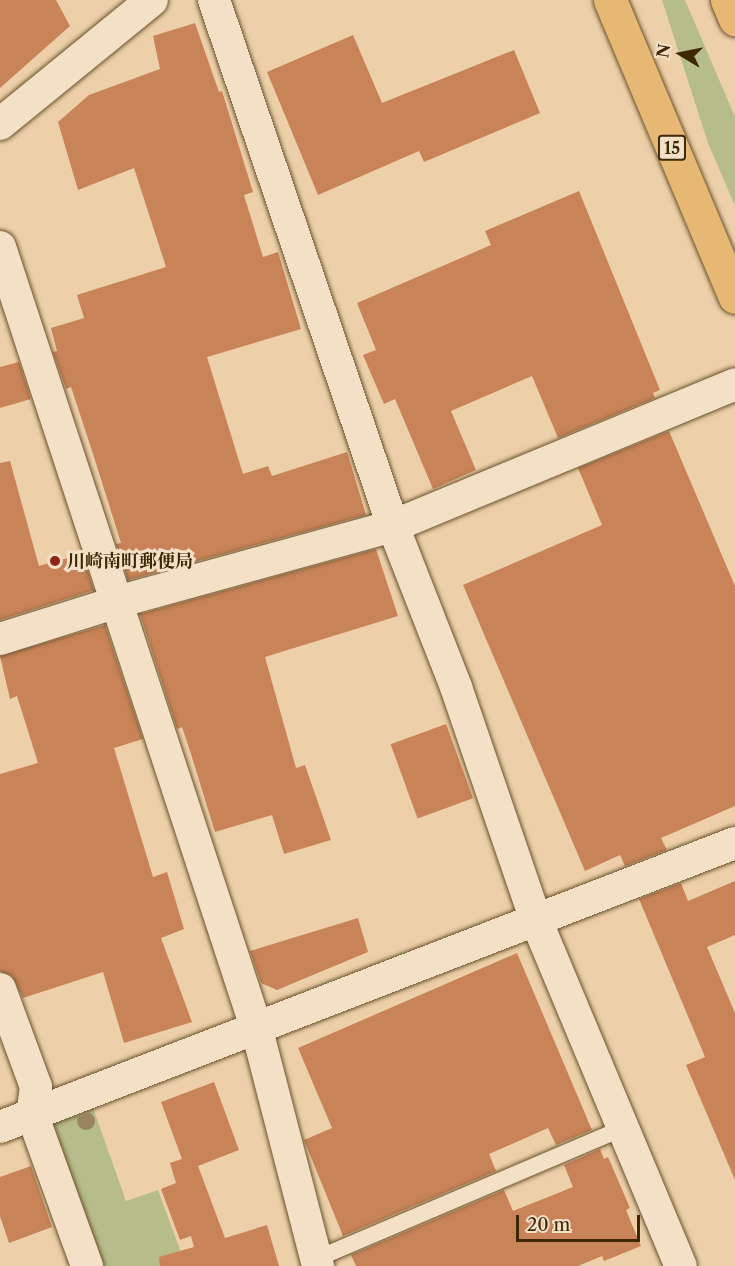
<!DOCTYPE html>
<html>
<head>
<meta charset="utf-8">
<style>
	body { margin:0 }
	#map { position:relative; width:735px; height:1266px; overflow:hidden; background:#edd0a9; font-family:"Libre Caslon Text","Noto Serif JP",serif }
	div>[style] { position:absolute }
	[style*='--x'] { left:calc(var(--x)*1px); top:calc(var(--y)*1px); width:calc(var(--w)*1px); rotate:calc(var(--a)*1deg) }
	.green>* { inset:0; background:#b6bc8a }
	.building>* { inset:0; background:#c98358; transform-origin:0 0 }
	.roads { filter:drop-shadow(0 0 2px #6a522c) drop-shadow(0 0 2px #6a522c) }
	.lane>* { height:16px; margin:-8px; padding:0 8px; transform-origin:8px; border-radius:8px; background:#f3e0c7 }
	.street>* { height:32px; margin:-16px; padding:0 16px; transform-origin:16px; border-radius:16px; background:#f3e0c7 }
	.highway>* { height:33px; margin:-16.5px; padding:0 16.5px; transform-origin:16.5px; border-radius:16.5px; background:#e6b874 }
	.trees>* { width:18px; height:18px; margin:-9px; border-radius:50%; background:#9a845d }
	.dots>* { width:16px; height:16px; translate:-50% -50%; box-sizing:border-box; border:3px solid #f3e0c7; border-radius:50% }
	span { translate:-50% -50%; white-space:nowrap; text-align:center; line-height:1.15; -webkit-text-stroke:6px #f3e0c7; paint-order:stroke }
	.shield-label span { padding:2px 4px; background:#f3e0c7; border:2px solid; border-radius:4px; -webkit-text-stroke-width:0 }
	.shield-label { font-size:16px; color:#3e2803; font-weight:700 }
	.poi-label { font-size:18px; color:#3e2803; font-weight:700 }
	.left { translate:0 -50%; text-align:left }
	.north { position:absolute; left:651px; top:24px; width:60px; height:60px; -webkit-text-stroke:4px #f3e0c7; paint-order:stroke; rotate:280deg; font-size:16px; font-weight:700; line-height:24px; text-align:center; color:#3e2803 }
	.north::after { content:''; display:block; margin:auto; width:21px; height:27px; background:#3e2803; clip-path:polygon(50% 0,100% 100%,50% 72%,0 100%) }
	.scale { position:absolute; left:516px; top:1215px; width:124px; height:27px; box-sizing:border-box; border:3px solid #3e2803; border-top:0; padding-left:8px; font-size:18px; line-height:21px; white-space:nowrap; color:#3e2803; -webkit-text-stroke:4px #f3e0c7; paint-order:stroke }
</style>
</head>
<body>
<div id="map">
	<div class="green">
		<div style="clip-path:polygon(662px 0,685px 0,735px 117px,735px 206px,708px 143px)"></div>
		<div style="clip-path:polygon(92px 1105px,126px 1201px,158px 1190px,186px 1266px,103px 1266px,51px 1120px)"></div>
	</div>
	<div class="building">
		<div style="clip-path:polygon(0 0,56px 0,70px 26px,0 88px)"></div>
		<div style="clip-path:polygon(195px 23px,219px 92px,222px 91px,253px 192px,244px 195px,263px 257px,278px 252px,301px 329px,207px 357px,243px 474px,268px 466px,272px 476px,347px 452px,366px 515px,128px 580px,116px 544px,121px 543px,94px 457px,71px 387px,66px 389px,53px 352px,57px 351px,51px 328px,84px 318px,77px 295px,166px 267px,134px 168px,78px 190px,58px 122px,89px 95px,160px 69px,153px 36px)"></div>
		<div style="clip-path:polygon(353px 35px,382px 103px,514px 50px,540px 113px,424px 162px,419px 151px,318px 195px,267px 72px)"></div>
		<div style="clip-path:polygon(579px 191px,660px 390px,653px 393px,655px 398px,558px 438px,532px 376px,451px 411px,476px 470px,433px 489px,395px 399px,384px 404px,363px 355px,376px 350px,357px 303px,491px 245px,485px 231px)"></div>
		<div style="clip-path:polygon(19px 362px,31px 399px,0 408px,0 367px)"></div>
		<div style="clip-path:polygon(669px 431px,735px 586px,735px 806px,661px 838px,667px 850px,625px 866px,620px 855px,585px 871px,463px 585px,602px 525px,578px 468px)"></div>
		<div style="clip-path:polygon(10px 461px,39px 566px,82px 554px,94px 590px,0 620px,0 463px)"></div>
		<div style="clip-path:polygon(376px 549px,398px 616px,265px 657px,296px 768px,305px 765px,331px 840px,284px 854px,272px 815px,215px 832px,191px 754px,182px 727px,177px 729px,140px 614px)"></div>
		<div style="clip-path:polygon(105px 625px,143px 739px,114px 748px,153px 877px,167px 872px,184px 929px,161px 938px,192px 1022px,124px 1043px,103px 972px,23px 998px,12px 976px,0 971px,0 774px,38px 763px,17px 696px,10px 699px,0 656px)"></div>
		<div style="left:446px;top:724px;width:79px;height:59px;rotate:70deg"></div>
		<div style="clip-path:polygon(735px 881px,735px 935px,707px 947px,735px 1013px,735px 1180px,686px 1065px,705px 1057px,639px 899px,681px 883px,688px 901px)"></div>
		<div style="clip-path:polygon(358px 918px,368px 952px,277px 990px,261px 983px,250px 951px)"></div>
		<div style="clip-path:polygon(517px 953px,592px 1130px,556px 1145px,548px 1128px,489px 1154px,496px 1171px,343px 1236px,304px 1140px,332px 1128px,298px 1048px)"></div>
		<div style="clip-path:polygon(214px 1082px,239px 1150px,198px 1166px,225px 1238px,267px 1225px,279px 1266px,160px 1266px,159px 1257px,194px 1247px,191px 1236px,180px 1240px,161px 1189px,176px 1183px,170px 1163px,182px 1159px,161px 1102px)"></div>
		<div style="clip-path:polygon(600px 1149px,604px 1159px,608px 1157px,630px 1208px,626px 1210px,641px 1246px,604px 1261px,602px 1256px,578px 1266px,356px 1266px,351px 1255px,504px 1190px,513px 1211px,573px 1187px,564px 1165px)"></div>
		<div style="clip-path:polygon(31px 1166px,52px 1227px,9px 1243px,0 1216px,0 1177px)"></div>
	</div>
	<div class="roads">
		<div class="lane">
			<div style="--x:316;--y:1259;--w:334;--a:-23.1"></div>
		</div>
		<div class="street">
			<div style="--x:214;--y:0;--w:556;--a:71.21"></div>
			<div style="--x:393;--y:526;--w:173;--a:68.6"></div>
			<div style="--x:456;--y:687;--w:246;--a:71.1"></div>
			<div style="--x:536;--y:920;--w:375;--a:67.3"></div>
			<div style="--x:0;--y:124;--w:196;--a:-39.2"></div>
			<div style="--x:0;--y:247;--w:824;--a:71.83"></div>
			<div style="--x:257;--y:1030;--w:244;--a:75.5"></div>
			<div style="--x:0;--y:639;--w:123;--a:-17.5"></div>
			<div style="--x:117;--y:602;--w:286;--a:-15.4"></div>
			<div style="--x:393;--y:526;--w:370;--a:-22.5"></div>
			<div style="--x:0;--y:989;--w:104;--a:69.8"></div>
			<div style="--x:36;--y:1087;--w:27;--a:98"></div>
			<div style="--x:32;--y:1114;--w:162;--a:70.1"></div>
			<div style="--x:0;--y:1127;--w:788;--a:-21.13"></div>
		</div>
		<div class="highway">
			<div style="--x:610;--y:0;--w:322;--a:67.2"></div>
			<div style="--x:727;--y:0;--w:21;--a:67"></div>
		</div>
	</div>
	<div class="trees">
		<div style="left:86px;top:1121px"></div>
	</div>
	<div class="dots">
		<div style="left:55px;top:561px;background:#8f2418"></div>
	</div>
	<div class="shield-label">
		<span style="left:672px;top:148px">15</span>
	</div>
	<div class="poi-label">
		<span class="left" style="left:67px;top:561px">川崎南町郵便局</span>
	</div>
	<div class="north">N</div>
	<div class="scale">20 m</div>
</div>
</body>
</html>
